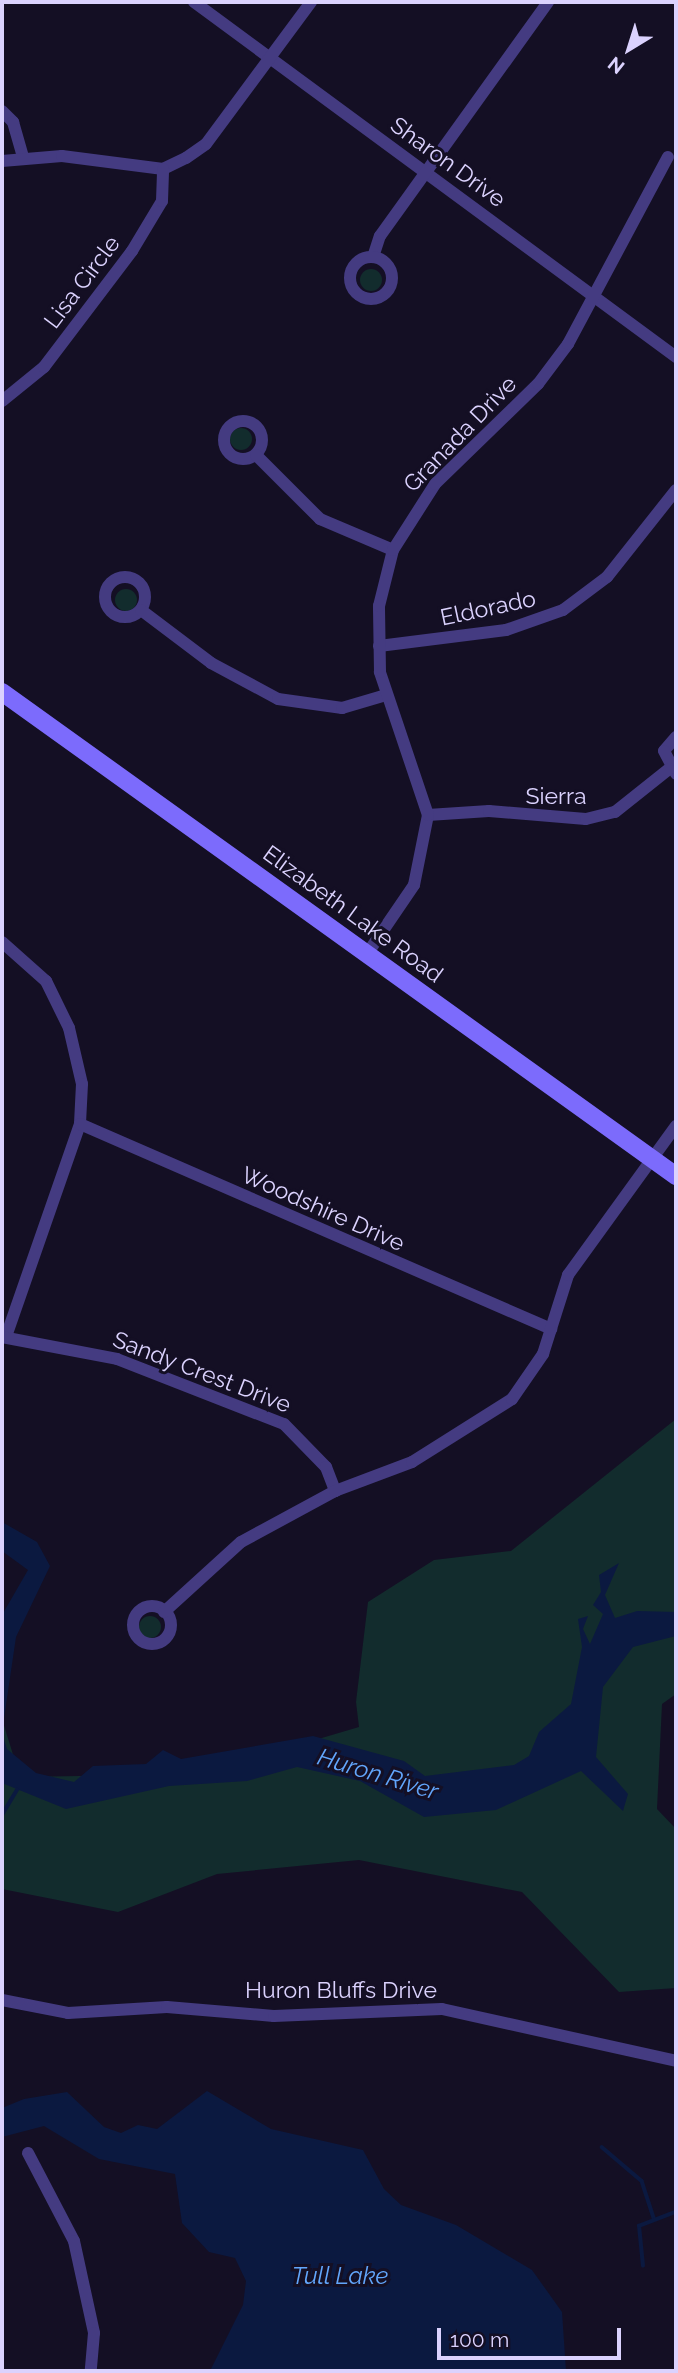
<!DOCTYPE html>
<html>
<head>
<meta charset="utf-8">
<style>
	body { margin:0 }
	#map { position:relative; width:678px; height:2373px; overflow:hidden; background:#140f24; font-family:Raleway,sans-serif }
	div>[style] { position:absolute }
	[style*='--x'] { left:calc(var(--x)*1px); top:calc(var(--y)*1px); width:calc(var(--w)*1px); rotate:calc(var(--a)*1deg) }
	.green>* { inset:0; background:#122c2d }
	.round { border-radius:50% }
	.water>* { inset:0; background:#0b1940 }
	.stream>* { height:3.5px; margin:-1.75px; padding:0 1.75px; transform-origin:1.75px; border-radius:1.75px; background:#0b1940 }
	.street>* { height:12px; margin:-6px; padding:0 6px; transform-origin:6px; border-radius:6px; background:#443b81 }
	.street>.ring { margin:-6px; padding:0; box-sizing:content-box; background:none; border:12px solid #443b81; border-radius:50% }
	.secondary>* { height:18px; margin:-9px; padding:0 9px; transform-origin:9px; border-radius:9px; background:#7c6bfc }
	span { translate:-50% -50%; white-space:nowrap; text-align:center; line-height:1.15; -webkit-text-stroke:6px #140f24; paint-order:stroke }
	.street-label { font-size:23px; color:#dbd2fe }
	.water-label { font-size:24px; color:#62a6fc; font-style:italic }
	.frame { position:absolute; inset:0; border:4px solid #dbd2fe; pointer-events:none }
	.north { position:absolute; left:594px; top:14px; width:70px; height:70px; -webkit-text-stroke:5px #140f24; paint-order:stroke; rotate:218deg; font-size:19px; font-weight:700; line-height:28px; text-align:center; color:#dbd2fe }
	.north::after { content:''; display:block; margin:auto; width:24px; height:32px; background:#dbd2fe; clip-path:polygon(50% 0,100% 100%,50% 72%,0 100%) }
	.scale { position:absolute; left:437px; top:2328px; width:184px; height:32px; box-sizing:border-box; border:4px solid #dbd2fe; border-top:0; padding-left:9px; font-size:21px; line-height:24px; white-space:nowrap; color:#dbd2fe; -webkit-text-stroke:5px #140f24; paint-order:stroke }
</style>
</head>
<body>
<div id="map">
	<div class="green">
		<div class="round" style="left:360px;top:269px;width:22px;height:22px"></div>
		<div class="round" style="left:230px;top:428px;width:22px;height:22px"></div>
		<div class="round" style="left:115px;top:589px;width:22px;height:22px"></div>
		<div style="clip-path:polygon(676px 1419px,676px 1694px,662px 1704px,657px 1809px,676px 1829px,676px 1988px,619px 1992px,522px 1892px,359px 1860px,217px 1874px,118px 1912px,2px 1889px,2px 1719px,20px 1777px,200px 1774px,359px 1727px,356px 1702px,368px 1602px,434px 1560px,511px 1551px)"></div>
		<div class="round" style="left:139px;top:1616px;width:22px;height:22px"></div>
	</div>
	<div class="water">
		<div style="clip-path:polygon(2px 1522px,37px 1542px,50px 1566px,16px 1637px,2px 1732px,2px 1615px,28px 1570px,2px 1551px)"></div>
		<div style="clip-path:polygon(619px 1563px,605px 1595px,615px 1618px,637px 1611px,676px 1612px,676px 1636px,633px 1647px,603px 1687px,596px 1757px,628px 1794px,623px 1811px,581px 1771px,496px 1810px,424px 1817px,360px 1781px,297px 1767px,247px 1781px,169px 1786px,66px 1809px,2px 1783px,2px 1733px,7px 1749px,36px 1773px,74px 1782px,93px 1766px,146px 1764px,163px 1750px,181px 1759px,313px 1736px,404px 1761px,425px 1776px,514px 1765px,529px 1756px,539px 1732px,571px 1704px,582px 1647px,578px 1619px,588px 1616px,583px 1629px,590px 1644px,603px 1614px,593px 1605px,601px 1592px,599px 1575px)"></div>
		<div style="clip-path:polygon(207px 2091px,271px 2129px,363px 2150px,384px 2189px,401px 2205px,456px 2225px,532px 2270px,562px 2312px,566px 2371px,210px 2371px,243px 2305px,246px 2281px,235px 2258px,209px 2252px,182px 2223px,175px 2174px,99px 2159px,44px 2126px,2px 2137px,2px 2108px,24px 2099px,67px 2092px,104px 2127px,121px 2133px,138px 2125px,157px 2129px)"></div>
	</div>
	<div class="stream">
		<div style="--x:2;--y:1815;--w:29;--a:-59"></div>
		<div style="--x:602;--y:2147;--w:52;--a:40.4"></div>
		<div style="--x:642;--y:2181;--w:40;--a:72"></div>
		<div style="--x:643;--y:2266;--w:40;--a:-95.7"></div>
		<div style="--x:639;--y:2226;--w:40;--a:-21"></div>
	</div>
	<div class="street">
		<div style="--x:194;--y:2;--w:599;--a:36.37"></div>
		<div style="--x:2;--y:111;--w:16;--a:45"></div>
		<div style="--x:13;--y:122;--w:35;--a:74"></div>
		<div style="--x:2;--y:161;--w:60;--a:-4.8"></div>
		<div style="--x:62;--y:156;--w:102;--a:7.3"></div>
		<div style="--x:163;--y:169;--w:25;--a:-26"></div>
		<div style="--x:186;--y:158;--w:24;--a:-35"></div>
		<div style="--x:206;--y:144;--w:177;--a:-53.5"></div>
		<div style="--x:373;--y:257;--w:22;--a:-72"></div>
		<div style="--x:380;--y:236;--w:288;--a:-54.3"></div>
		<div class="ring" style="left:350px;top:257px;width:30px;height:30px"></div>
		<div style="--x:2;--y:401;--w:54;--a:-39"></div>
		<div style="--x:44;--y:367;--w:146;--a:-52.8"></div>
		<div style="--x:132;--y:251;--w:58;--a:-59"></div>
		<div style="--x:162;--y:201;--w:32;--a:-88"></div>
		<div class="ring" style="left:224px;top:421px;width:26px;height:26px"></div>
		<div style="--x:256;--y:455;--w:91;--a:45"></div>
		<div style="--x:320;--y:519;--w:79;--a:23"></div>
		<div class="ring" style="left:105px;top:577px;width:28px;height:28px"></div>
		<div style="--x:141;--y:610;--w:88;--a:37.1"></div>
		<div style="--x:211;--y:663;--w:76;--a:28.2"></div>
		<div style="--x:278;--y:699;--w:65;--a:8"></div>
		<div style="--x:342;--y:708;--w:46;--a:-16.5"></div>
		<div style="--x:379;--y:646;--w:128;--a:-7.2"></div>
		<div style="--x:506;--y:630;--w:60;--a:-19.3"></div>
		<div style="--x:563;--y:610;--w:55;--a:-36.9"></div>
		<div style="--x:607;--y:577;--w:111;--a:-51.6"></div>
		<div style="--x:676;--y:737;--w:18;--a:131"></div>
		<div style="--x:664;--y:751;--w:26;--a:62"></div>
		<div style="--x:428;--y:815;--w:61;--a:-3.8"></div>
		<div style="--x:489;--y:811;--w:97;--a:4.7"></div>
		<div style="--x:586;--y:819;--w:30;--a:-14"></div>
		<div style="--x:615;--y:812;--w:69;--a:-38.5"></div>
		<div style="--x:2;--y:942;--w:59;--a:41.6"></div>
		<div style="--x:46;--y:981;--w:52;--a:63.9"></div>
		<div style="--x:69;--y:1028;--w:57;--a:76.9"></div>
		<div style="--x:82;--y:1084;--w:40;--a:92.9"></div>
		<div style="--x:80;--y:1124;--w:225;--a:109.2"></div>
		<div style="--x:367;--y:954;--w:83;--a:-55.7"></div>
		<div style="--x:414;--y:885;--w:71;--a:-78.7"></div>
		<div style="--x:428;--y:815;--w:151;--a:-108.6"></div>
		<div style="--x:380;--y:672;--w:66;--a:-90.9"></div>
		<div style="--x:379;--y:606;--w:58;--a:-76"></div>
		<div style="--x:393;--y:550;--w:78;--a:-57.5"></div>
		<div style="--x:435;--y:484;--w:144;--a:-44.2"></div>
		<div style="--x:538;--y:384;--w:50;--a:-53.1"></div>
		<div style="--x:568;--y:344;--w:212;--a:-61.9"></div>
		<div style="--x:80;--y:1124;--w:514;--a:23.52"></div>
		<div style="--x:2;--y:1337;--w:117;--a:10.8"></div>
		<div style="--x:117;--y:1359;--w:179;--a:21.3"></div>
		<div style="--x:284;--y:1424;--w:60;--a:45.7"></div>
		<div style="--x:326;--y:1467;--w:26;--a:69"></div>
		<div class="ring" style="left:133px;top:1606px;width:26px;height:26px"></div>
		<div style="--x:164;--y:1612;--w:104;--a:-42.3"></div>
		<div style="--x:241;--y:1542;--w:107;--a:-28.5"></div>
		<div style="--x:335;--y:1491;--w:82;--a:-20.6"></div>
		<div style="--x:412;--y:1462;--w:118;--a:-32.2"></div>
		<div style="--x:512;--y:1399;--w:55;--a:-55.4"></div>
		<div style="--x:543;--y:1354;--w:83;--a:-72.4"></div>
		<div style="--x:568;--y:1275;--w:184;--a:-54.1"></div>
		<div style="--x:2;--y:2000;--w:67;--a:11.1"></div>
		<div style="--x:68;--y:2013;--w:99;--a:-3.5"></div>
		<div style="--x:167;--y:2007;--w:107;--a:4.8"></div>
		<div style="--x:274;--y:2016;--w:168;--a:-2.4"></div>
		<div style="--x:442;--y:2009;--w:240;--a:12.5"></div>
		<div style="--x:28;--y:2153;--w:99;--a:62.4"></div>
		<div style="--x:74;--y:2241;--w:94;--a:77.7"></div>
		<div style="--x:94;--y:2333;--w:38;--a:95"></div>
	</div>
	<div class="secondary">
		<div style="--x:2;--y:692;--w:830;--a:35.68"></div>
	</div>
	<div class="street-label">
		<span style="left:448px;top:162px;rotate:36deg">Sharon Drive</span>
		<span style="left:82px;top:282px;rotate:-53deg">Lisa Circle</span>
		<span style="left:460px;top:434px;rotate:-46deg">Granada Drive</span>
		<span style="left:488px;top:608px;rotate:-12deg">Eldorado</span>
		<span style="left:556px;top:796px">Sierra</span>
		<span style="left:353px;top:914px;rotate:36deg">Elizabeth Lake Road</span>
		<span style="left:323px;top:1209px;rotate:24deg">Woodshire Drive</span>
		<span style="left:202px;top:1372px;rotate:21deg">Sandy Crest Drive</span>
		<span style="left:341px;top:1990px">Huron Bluffs Drive</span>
	</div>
	<div class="water-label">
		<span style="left:378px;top:1774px;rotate:17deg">Huron River</span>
		<span style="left:340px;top:2276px">Tull Lake</span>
	</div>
	<div class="frame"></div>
	<div class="north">N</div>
	<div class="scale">100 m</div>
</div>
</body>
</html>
